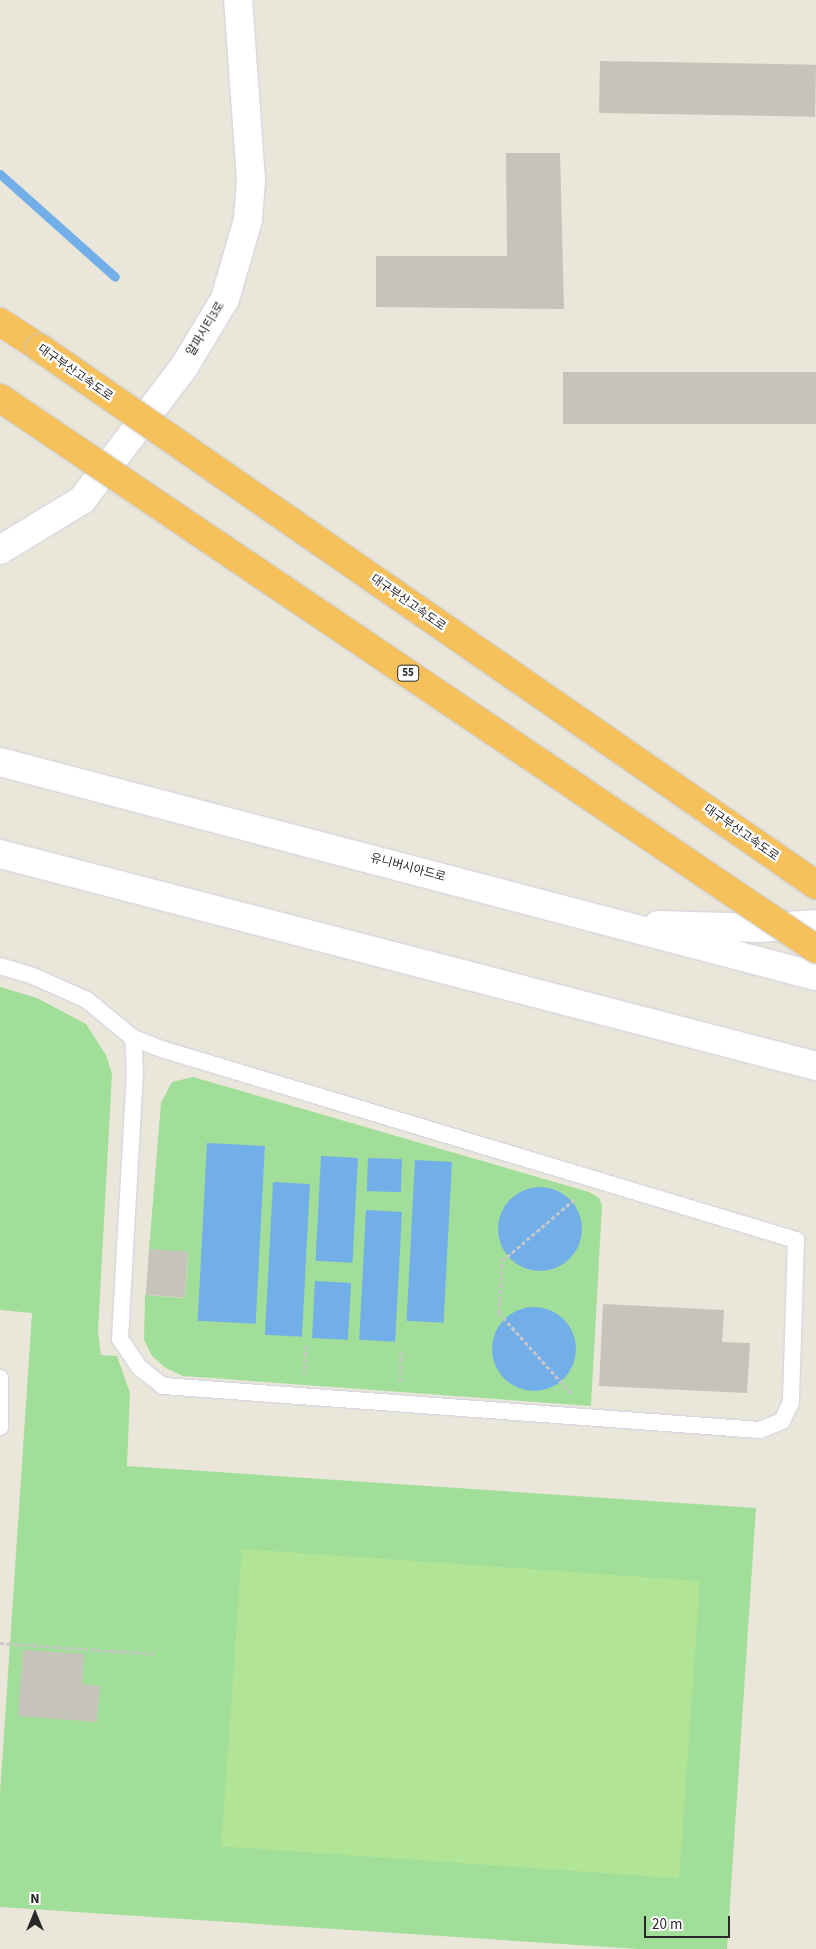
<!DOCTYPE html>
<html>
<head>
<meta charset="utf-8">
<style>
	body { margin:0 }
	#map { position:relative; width:816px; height:1949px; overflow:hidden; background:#eae7da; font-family:"Source Sans 3","Noto Sans KR",sans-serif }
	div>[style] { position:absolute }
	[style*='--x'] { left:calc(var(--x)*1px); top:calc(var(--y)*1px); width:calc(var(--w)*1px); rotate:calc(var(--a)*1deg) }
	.green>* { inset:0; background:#a1de99 }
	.pitch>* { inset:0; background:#b1e595; transform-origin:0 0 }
	.water>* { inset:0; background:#72aee8; transform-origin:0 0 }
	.round { border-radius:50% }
	.stream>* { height:9px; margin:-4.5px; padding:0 4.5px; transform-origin:4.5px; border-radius:4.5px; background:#72aee8 }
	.building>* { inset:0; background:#c5c3ba; transform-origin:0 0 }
	.path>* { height:3px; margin-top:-1.5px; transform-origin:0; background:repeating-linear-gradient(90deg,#c7c7c7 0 4px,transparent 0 6.5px) }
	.roads { filter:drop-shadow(0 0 1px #d0d0e1) drop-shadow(0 0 1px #d0d0e1) }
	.service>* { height:16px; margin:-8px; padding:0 8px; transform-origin:8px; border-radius:8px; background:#fff }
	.minor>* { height:28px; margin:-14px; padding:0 14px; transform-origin:14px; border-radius:14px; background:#fff }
	.secondary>* { height:28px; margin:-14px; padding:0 14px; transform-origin:14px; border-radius:14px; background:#fff }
	.motorway>* { height:28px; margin:-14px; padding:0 14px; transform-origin:14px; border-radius:14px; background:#f6c05a }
	.bridges { filter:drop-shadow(0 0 1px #c7c7c7) drop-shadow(0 0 1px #c7c7c7) }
	.motorway-bridge>* { height:28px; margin:-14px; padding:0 14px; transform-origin:14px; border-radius:14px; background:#f6c05a }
	span { translate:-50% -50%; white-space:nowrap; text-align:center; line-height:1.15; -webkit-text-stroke:4.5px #fff; paint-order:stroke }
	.shield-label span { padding:1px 4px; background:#fff; border:1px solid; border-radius:4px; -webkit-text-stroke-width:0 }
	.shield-label { font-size:11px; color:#282828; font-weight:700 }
	.street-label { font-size:12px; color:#282828 }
	.north { position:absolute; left:10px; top:1889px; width:50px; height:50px; -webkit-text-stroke:4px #fff; paint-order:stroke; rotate:0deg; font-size:14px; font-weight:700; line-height:20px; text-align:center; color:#282828 }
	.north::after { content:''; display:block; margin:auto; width:18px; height:22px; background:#282828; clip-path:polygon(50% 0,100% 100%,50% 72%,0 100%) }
	.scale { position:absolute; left:644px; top:1916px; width:86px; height:22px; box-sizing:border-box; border:2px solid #282828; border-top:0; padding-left:6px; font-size:15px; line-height:18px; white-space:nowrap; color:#282828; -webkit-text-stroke:4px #fff; paint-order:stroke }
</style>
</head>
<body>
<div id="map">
	<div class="green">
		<div style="clip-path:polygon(0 987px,37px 998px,86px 1024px,106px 1055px,112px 1074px,98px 1332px,101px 1355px,117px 1356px,130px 1393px,127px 1466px,756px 1508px,727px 1949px,639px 1949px,0 1907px,0 1794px,32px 1313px,0 1310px)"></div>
		<div style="clip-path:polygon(193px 1077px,589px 1192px,599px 1198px,602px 1205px,591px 1406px,183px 1376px,166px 1368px,152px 1356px,144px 1340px,145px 1295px,185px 1298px,188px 1253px,149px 1249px,161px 1103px,172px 1082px)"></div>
	</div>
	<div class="pitch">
		<div style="left:242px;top:1549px;width:459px;height:298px;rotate:4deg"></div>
	</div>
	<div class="water">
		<div style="left:207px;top:1143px;width:58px;height:178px;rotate:3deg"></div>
		<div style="left:321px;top:1156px;width:37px;height:105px;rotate:3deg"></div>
		<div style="left:368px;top:1158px;width:34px;height:33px;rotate:2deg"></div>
		<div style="left:415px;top:1160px;width:37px;height:161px;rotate:3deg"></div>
		<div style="left:273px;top:1182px;width:37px;height:153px;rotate:3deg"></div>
		<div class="round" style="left:498px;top:1187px;width:84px;height:84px"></div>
		<div style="left:366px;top:1210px;width:36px;height:130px;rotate:3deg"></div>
		<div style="left:315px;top:1281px;width:36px;height:57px;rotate:3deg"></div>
		<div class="round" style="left:492px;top:1307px;width:84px;height:84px"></div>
	</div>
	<div class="stream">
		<div style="--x:0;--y:174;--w:154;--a:41.8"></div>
	</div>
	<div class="building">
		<div style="left:600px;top:61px;width:216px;height:52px;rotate:1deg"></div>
		<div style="clip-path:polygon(506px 153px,560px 153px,564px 309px,376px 307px,376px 256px,507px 256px)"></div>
		<div style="left:816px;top:372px;width:52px;height:253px;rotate:90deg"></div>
		<div style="left:149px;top:1249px;width:39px;height:46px;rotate:4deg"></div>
		<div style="clip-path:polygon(603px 1304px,724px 1310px,722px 1342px,750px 1343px,747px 1393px,599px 1386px)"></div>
		<div style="clip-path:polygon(23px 1650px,84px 1654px,82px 1684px,100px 1686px,97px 1722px,18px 1716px)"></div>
	</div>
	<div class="path">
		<div style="--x:304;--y:1375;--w:30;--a:-86"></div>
		<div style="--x:400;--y:1381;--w:32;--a:-88"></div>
		<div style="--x:571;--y:1393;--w:108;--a:-132"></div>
		<div style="--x:499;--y:1313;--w:52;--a:-86.7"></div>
		<div style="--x:502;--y:1261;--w:97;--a:-40.4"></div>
		<div style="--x:0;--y:1643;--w:155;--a:4.1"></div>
	</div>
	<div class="roads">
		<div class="service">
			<div style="--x:0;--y:966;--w:34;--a:17"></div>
			<div style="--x:33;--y:976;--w:59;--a:24"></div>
			<div style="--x:87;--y:1000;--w:60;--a:39.6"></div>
			<div style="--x:133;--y:1038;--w:34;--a:21"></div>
			<div style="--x:165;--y:1050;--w:659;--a:16.76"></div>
			<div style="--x:796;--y:1240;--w:162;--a:91.8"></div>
			<div style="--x:791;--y:1402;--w:21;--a:115"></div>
			<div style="--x:782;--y:1421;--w:24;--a:158"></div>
			<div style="--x:760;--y:1430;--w:599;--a:-175.78"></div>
			<div style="--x:163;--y:1386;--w:31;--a:-142"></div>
			<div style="--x:139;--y:1367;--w:34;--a:-124"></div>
			<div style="--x:120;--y:1339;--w:266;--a:-86.8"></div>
			<div style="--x:135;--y:1073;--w:35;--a:-93"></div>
			<div style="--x:0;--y:1378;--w:49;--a:90"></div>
		</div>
		<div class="minor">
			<div style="--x:0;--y:550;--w:96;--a:-31.4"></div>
			<div style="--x:82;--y:500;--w:168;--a:-52.5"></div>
			<div style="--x:184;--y:367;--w:79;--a:-58.9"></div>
			<div style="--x:225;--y:299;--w:82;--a:-73.8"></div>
			<div style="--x:248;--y:220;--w:40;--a:-85.7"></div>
			<div style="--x:251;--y:180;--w:180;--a:-94.1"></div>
		</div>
		<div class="secondary">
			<div style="--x:0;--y:762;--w:844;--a:14.7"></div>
			<div style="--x:0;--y:854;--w:843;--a:14.56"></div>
			<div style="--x:658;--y:925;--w:101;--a:1.7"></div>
			<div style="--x:759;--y:928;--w:57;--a:-4"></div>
		</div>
		<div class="motorway">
			<div style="--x:0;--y:322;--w:48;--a:33"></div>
		</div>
	</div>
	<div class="bridges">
		<div class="motorway-bridge">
			<div style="--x:40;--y:348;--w:944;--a:34.68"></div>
			<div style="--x:0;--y:398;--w:985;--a:34.03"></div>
		</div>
	</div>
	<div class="shield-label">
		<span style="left:408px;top:673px">55</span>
	</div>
	<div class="street-label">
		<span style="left:206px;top:329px;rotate:-59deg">알파시티3로</span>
		<span style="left:75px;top:373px;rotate:35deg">대구부산고속도로</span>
		<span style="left:408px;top:603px;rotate:35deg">대구부산고속도로</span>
		<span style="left:741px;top:833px;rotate:35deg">대구부산고속도로</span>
		<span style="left:408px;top:868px;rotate:15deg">유니버시아드로</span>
	</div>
	<div class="north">N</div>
	<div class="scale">20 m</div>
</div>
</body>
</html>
